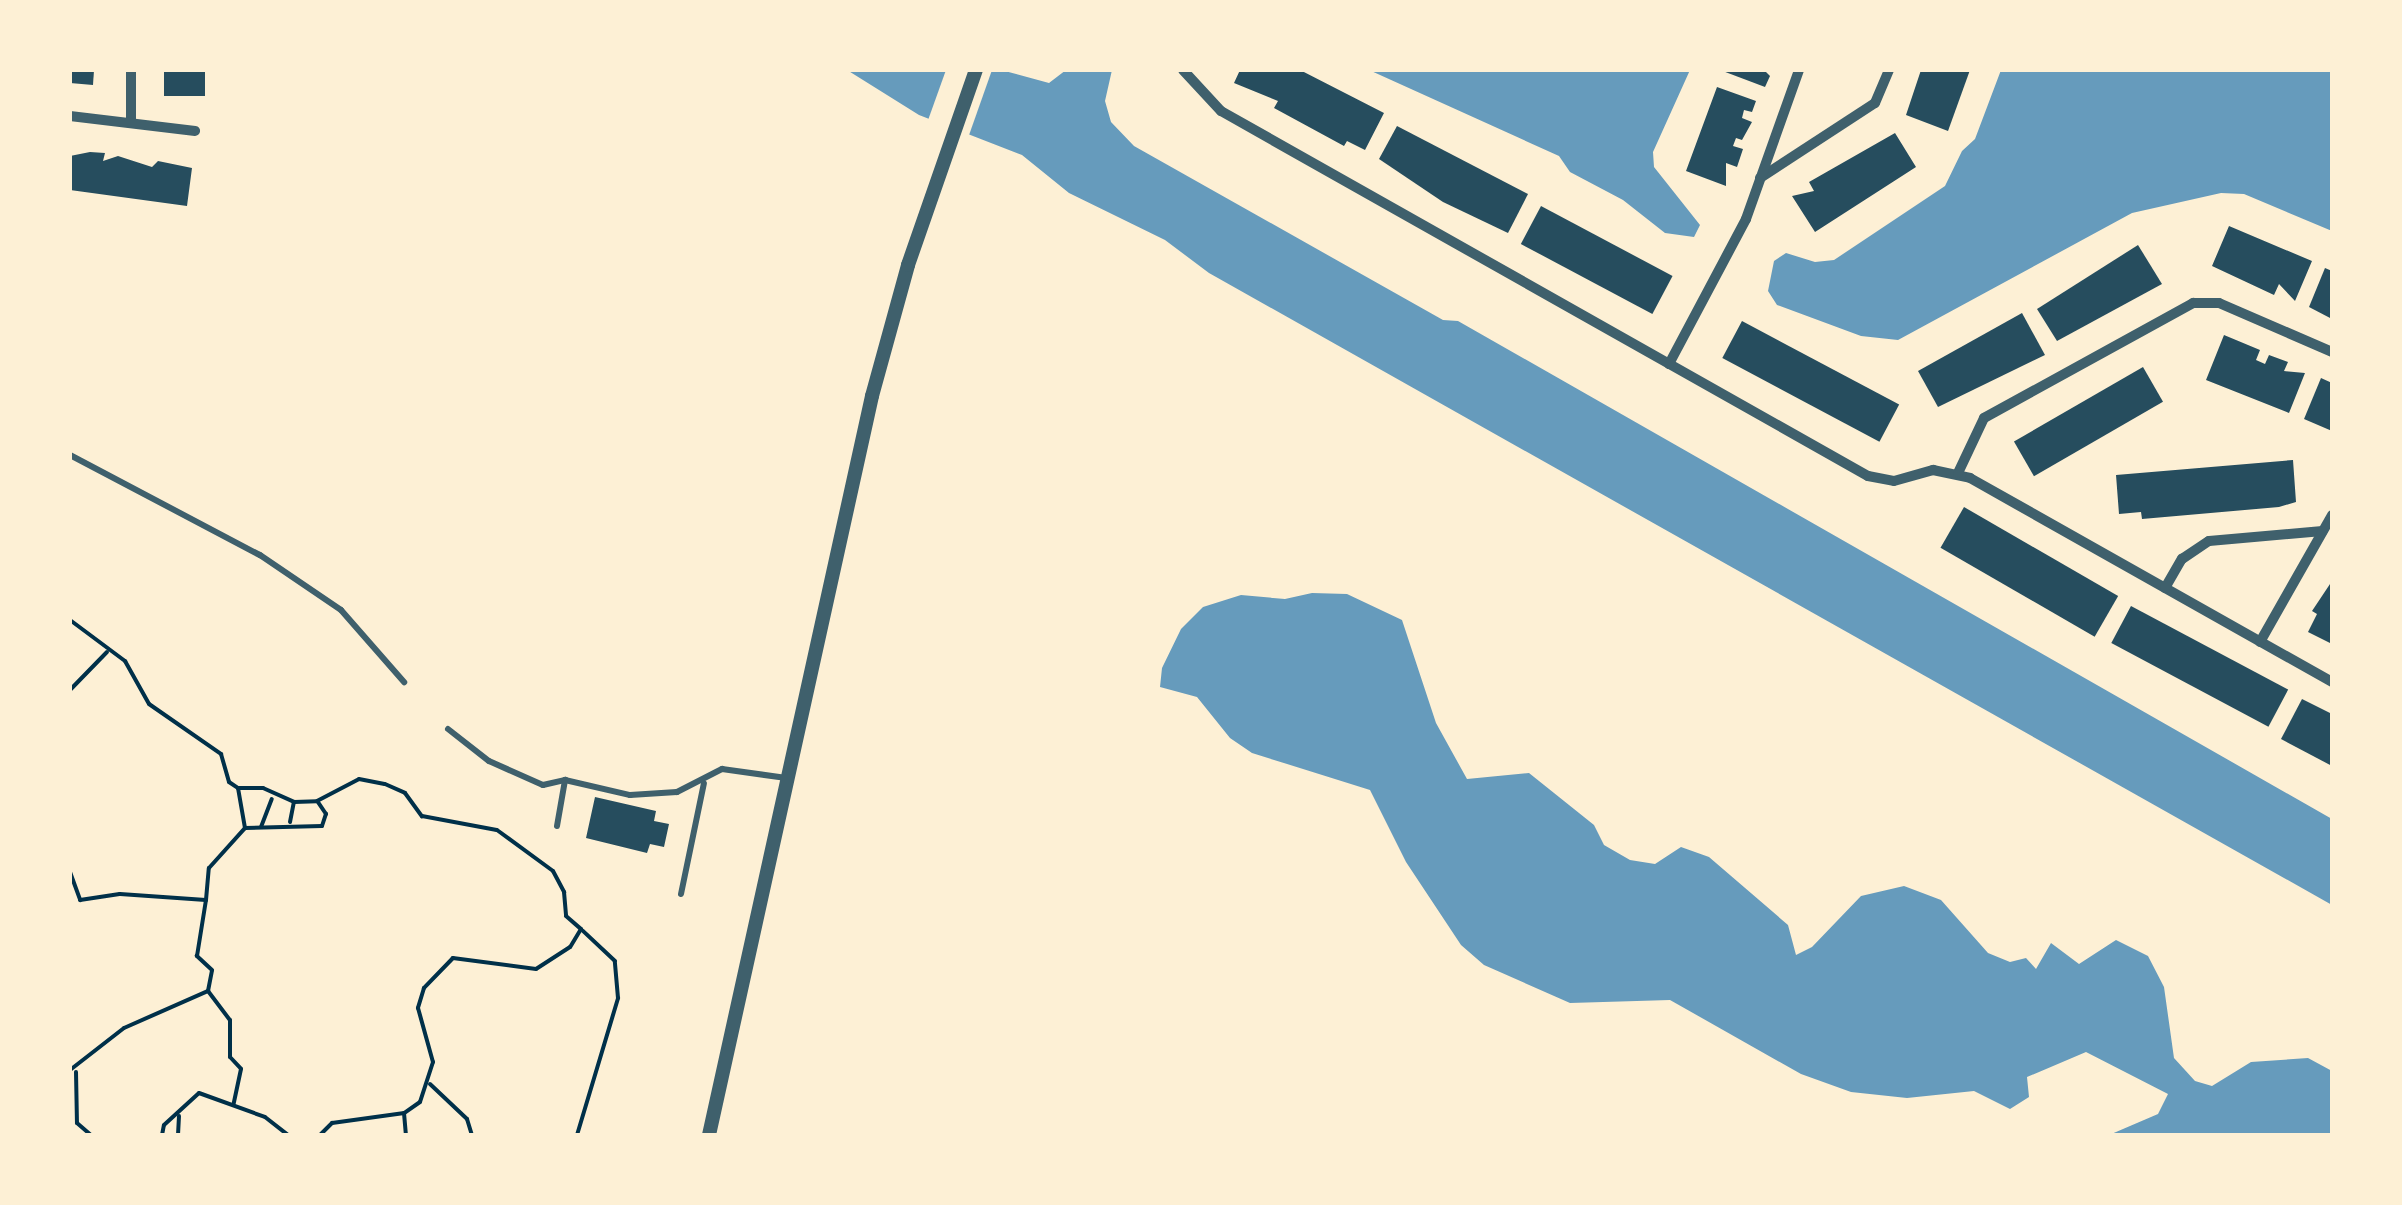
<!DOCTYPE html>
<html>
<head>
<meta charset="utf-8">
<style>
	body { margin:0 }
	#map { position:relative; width:2402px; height:1205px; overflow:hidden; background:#fdf0d5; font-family:Ubuntu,sans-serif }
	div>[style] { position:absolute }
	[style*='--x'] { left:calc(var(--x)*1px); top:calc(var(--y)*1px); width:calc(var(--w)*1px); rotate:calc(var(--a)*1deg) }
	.water>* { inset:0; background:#669bbc }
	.pier>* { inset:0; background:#fdf0d5 }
	.building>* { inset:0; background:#264d5e; transform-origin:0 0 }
	.path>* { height:4px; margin:-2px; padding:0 2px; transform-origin:2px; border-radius:2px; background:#003049 }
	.service>* { height:6px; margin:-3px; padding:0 3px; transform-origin:3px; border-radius:3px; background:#3f606c }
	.minor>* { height:10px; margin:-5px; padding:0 5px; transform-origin:5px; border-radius:5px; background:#3f606c }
	.tertiary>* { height:14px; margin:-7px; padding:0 7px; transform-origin:7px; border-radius:7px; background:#3f606c }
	span { translate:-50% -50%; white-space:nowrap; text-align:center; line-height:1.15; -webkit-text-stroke:8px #fdf0d5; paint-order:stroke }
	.frame { position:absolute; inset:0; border:72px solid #fdf0d5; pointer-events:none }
</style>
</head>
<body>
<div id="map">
	<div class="water">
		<div style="clip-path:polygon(847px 70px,1001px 70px,1049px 83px,1066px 70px,1112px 70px,1105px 101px,1111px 122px,1134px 146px,1443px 320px,1458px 321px,2332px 819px,2332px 905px,1209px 273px,1165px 240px,1069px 193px,1022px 155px,919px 115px)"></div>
		<div style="clip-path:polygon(1369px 70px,1690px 70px,1653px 152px,1654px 167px,1700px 225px,1694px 237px,1665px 233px,1623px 200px,1570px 172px,1559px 156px)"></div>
		<div style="clip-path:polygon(2001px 70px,2332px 70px,2332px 231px,2244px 194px,2221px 193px,2132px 213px,1898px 340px,1861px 336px,1777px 305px,1768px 291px,1774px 261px,1786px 253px,1815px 262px,1834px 260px,1945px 186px,1962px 151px,1975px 139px)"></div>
		<div style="clip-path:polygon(1312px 593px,1347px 594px,1402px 620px,1436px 723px,1467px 779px,1529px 773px,1594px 825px,1604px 845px,1630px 860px,1655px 864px,1681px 847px,1709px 857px,1788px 925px,1796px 955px,1812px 947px,1861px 896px,1904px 886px,1941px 900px,1988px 953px,2010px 962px,2026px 958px,2036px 969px,2051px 943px,2079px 964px,2116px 940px,2148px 956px,2164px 987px,2174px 1058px,2195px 1081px,2212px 1086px,2251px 1062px,2308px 1058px,2332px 1071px,2332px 1135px,2109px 1135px,2158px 1114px,2168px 1094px,2086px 1052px,2027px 1077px,2029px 1097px,2010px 1109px,1974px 1091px,1907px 1098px,1851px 1092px,1801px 1074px,1670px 1000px,1570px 1003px,1484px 965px,1461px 945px,1406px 862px,1370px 790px,1252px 753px,1230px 738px,1197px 697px,1160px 687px,1162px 668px,1181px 629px,1203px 607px,1241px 595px,1285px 599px)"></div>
	</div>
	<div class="pier">
		<div style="clip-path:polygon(946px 70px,992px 70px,968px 138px,927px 123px)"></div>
	</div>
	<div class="building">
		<div style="clip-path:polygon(70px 70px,94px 70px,93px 85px,70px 83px)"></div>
		<div style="left:164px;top:70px;width:41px;height:26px"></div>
		<div style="clip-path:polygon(1240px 70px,1300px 70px,1384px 113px,1365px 150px,1347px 141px,1344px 146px,1274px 108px,1278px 101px,1234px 83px)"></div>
		<div style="clip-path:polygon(1720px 70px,1764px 70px,1770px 76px,1765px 87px)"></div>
		<div style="clip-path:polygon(1921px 70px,1970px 70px,1948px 131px,1906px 115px)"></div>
		<div style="clip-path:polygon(1717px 87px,1756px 101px,1752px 112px,1744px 110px,1742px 118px,1752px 122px,1742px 140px,1736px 138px,1733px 146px,1743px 149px,1737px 167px,1726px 163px,1726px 186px,1686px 171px)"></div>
		<div style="clip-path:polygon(1397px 126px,1528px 194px,1508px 233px,1443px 202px,1379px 159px)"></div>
		<div style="clip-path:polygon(1895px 133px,1916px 167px,1815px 232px,1792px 196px,1814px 191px,1809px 182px)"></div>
		<div style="clip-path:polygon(90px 152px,105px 153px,103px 161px,118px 156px,152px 167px,158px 161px,192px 168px,187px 206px,70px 190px,70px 156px)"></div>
		<div style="left:1541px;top:206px;width:149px;height:43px;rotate:28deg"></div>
		<div style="clip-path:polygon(2229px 226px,2312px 261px,2295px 301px,2279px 284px,2274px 295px,2212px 266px)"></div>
		<div style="clip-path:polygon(2138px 245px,2162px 284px,2057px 341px,2037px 309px)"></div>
		<div style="clip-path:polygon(2325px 268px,2332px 271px,2332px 319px,2309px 307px)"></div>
		<div style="clip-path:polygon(2022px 313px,2045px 355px,1938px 407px,1918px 371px)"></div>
		<div style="left:1742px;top:321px;width:178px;height:42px;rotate:28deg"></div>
		<div style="clip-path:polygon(2224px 335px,2260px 350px,2256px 360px,2265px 364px,2269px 355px,2288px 362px,2284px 371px,2305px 373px,2289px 413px,2206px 380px)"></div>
		<div style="left:2143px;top:367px;width:40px;height:149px;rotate:60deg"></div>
		<div style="clip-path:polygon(2321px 378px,2332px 383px,2332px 431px,2304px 419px)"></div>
		<div style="clip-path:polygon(2293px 460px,2296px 502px,2279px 507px,2142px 519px,2141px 512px,2119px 514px,2116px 475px)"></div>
		<div style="left:1964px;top:507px;width:178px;height:47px;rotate:30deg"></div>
		<div style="clip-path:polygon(2332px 581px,2332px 644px,2308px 632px,2317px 614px,2312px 611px)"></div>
		<div style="left:2131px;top:606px;width:178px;height:42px;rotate:28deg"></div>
		<div style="clip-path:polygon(2302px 699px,2332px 714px,2332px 766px,2281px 739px)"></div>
		<div style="clip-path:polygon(595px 797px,656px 811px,654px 821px,669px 824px,664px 847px,650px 844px,647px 853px,586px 838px)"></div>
	</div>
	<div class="path">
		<div style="--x:70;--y:620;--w:69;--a:36.7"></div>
		<div style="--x:125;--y:661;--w:49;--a:60.8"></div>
		<div style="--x:149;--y:704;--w:88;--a:34.8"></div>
		<div style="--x:221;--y:754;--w:29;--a:74"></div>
		<div style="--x:229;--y:782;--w:11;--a:34"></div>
		<div style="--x:238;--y:788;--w:41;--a:80.1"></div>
		<div style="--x:245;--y:828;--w:77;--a:-1.5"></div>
		<div style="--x:322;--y:826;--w:13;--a:-72"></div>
		<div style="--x:326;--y:814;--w:14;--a:-124"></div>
		<div style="--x:70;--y:690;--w:53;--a:-45.8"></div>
		<div style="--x:238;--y:788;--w:25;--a:0"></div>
		<div style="--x:263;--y:788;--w:34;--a:24"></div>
		<div style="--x:294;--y:802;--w:23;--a:-2"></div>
		<div style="--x:317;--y:801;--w:47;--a:-27.6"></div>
		<div style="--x:359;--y:779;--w:26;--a:11"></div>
		<div style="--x:385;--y:784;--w:22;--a:24"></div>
		<div style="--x:405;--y:793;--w:29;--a:54"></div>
		<div style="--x:422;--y:816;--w:76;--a:10.6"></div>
		<div style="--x:497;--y:830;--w:69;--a:36.2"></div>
		<div style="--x:553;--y:871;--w:24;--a:62"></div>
		<div style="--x:564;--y:892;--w:24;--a:85"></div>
		<div style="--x:566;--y:916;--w:20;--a:41"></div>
		<div style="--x:581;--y:929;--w:21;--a:121"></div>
		<div style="--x:570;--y:947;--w:40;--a:147.1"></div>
		<div style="--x:536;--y:969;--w:84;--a:-172.5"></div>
		<div style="--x:453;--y:958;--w:42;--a:134"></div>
		<div style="--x:424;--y:988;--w:21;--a:107"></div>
		<div style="--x:418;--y:1008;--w:56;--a:74.5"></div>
		<div style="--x:433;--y:1062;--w:42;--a:108"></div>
		<div style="--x:420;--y:1102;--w:19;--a:145"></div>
		<div style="--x:404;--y:1113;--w:22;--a:85"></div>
		<div style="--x:290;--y:822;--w:20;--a:-79"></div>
		<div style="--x:261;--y:827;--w:30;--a:-69"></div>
		<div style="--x:70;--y:872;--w:30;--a:70"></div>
		<div style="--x:80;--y:900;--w:40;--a:-8.5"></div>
		<div style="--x:120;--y:894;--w:86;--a:4"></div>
		<div style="--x:206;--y:900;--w:32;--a:-85"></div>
		<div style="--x:209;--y:868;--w:54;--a:-48"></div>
		<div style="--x:208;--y:991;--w:36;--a:53"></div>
		<div style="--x:230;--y:1020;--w:37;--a:90"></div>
		<div style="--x:230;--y:1057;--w:16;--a:47"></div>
		<div style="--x:241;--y:1069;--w:35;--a:102"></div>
		<div style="--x:70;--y:1070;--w:68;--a:-37.9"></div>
		<div style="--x:124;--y:1028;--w:92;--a:-23.8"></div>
		<div style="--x:208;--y:991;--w:21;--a:-79"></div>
		<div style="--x:212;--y:970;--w:21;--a:-137"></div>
		<div style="--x:197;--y:956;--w:57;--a:-80.9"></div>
		<div style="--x:76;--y:1072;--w:51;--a:88.9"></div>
		<div style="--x:77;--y:1123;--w:18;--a:41"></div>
		<div style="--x:430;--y:1084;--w:51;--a:43.4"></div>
		<div style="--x:467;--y:1119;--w:17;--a:73"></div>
		<div style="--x:162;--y:1135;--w:10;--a:-79"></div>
		<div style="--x:164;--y:1125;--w:47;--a:-42.4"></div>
		<div style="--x:199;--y:1093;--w:70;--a:20"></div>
		<div style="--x:265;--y:1117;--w:29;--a:38"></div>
		<div style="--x:178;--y:1135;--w:19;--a:-87"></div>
		<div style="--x:320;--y:1135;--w:17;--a:-45"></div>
		<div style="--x:332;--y:1123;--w:73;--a:-7.9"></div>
		<div style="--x:577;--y:1135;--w:143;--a:-73.3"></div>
		<div style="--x:618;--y:998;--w:37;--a:-95"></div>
		<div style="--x:615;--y:961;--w:44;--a:-136.8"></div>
	</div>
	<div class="service">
		<div style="--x:70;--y:455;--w:215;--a:27.8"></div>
		<div style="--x:260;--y:555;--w:98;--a:34.2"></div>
		<div style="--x:341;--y:610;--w:96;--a:48.8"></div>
		<div style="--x:448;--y:729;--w:52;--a:38"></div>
		<div style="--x:489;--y:761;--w:59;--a:24"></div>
		<div style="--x:543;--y:785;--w:23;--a:-13"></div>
		<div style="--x:565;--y:780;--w:67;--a:13"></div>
		<div style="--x:630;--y:795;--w:47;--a:-3.7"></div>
		<div style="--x:677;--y:792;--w:51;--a:-27.1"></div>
		<div style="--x:722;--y:769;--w:65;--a:8"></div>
		<div style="--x:557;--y:826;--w:47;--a:-80.1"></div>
		<div style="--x:681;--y:894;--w:113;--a:-78.3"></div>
	</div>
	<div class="minor">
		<div style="--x:131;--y:70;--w:53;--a:90"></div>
		<div style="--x:1183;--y:70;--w:56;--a:47.2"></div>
		<div style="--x:1221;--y:111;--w:743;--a:29.43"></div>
		<div style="--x:1868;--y:476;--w:26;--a:11"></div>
		<div style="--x:1894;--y:481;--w:41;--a:-15.8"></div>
		<div style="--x:1933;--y:470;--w:38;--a:12"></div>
		<div style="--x:1970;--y:478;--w:416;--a:29.4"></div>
		<div style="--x:70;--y:116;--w:126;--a:6.8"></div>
		<div style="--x:1760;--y:178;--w:137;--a:-33.1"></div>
		<div style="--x:1875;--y:103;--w:36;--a:-67"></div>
		<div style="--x:1669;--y:364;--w:164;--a:-62"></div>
		<div style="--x:1746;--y:219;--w:158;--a:-70.4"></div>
		<div style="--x:1958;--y:473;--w:61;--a:-64.7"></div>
		<div style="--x:1984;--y:418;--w:239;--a:-28.8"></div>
		<div style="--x:2193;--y:303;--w:26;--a:0"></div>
		<div style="--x:2219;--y:303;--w:123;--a:23.4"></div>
		<div style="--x:2165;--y:588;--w:34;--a:-60"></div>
		<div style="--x:2182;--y:559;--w:32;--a:-34"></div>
		<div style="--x:2209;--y:541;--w:114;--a:-5"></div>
		<div style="--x:2260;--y:642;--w:146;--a:-60.4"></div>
	</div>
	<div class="tertiary">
		<div style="--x:709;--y:1135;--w:757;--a:-77.56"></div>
		<div style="--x:872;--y:396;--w:136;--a:-74.6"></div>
		<div style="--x:908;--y:265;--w:207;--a:-70.8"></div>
	</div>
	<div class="frame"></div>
</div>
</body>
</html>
